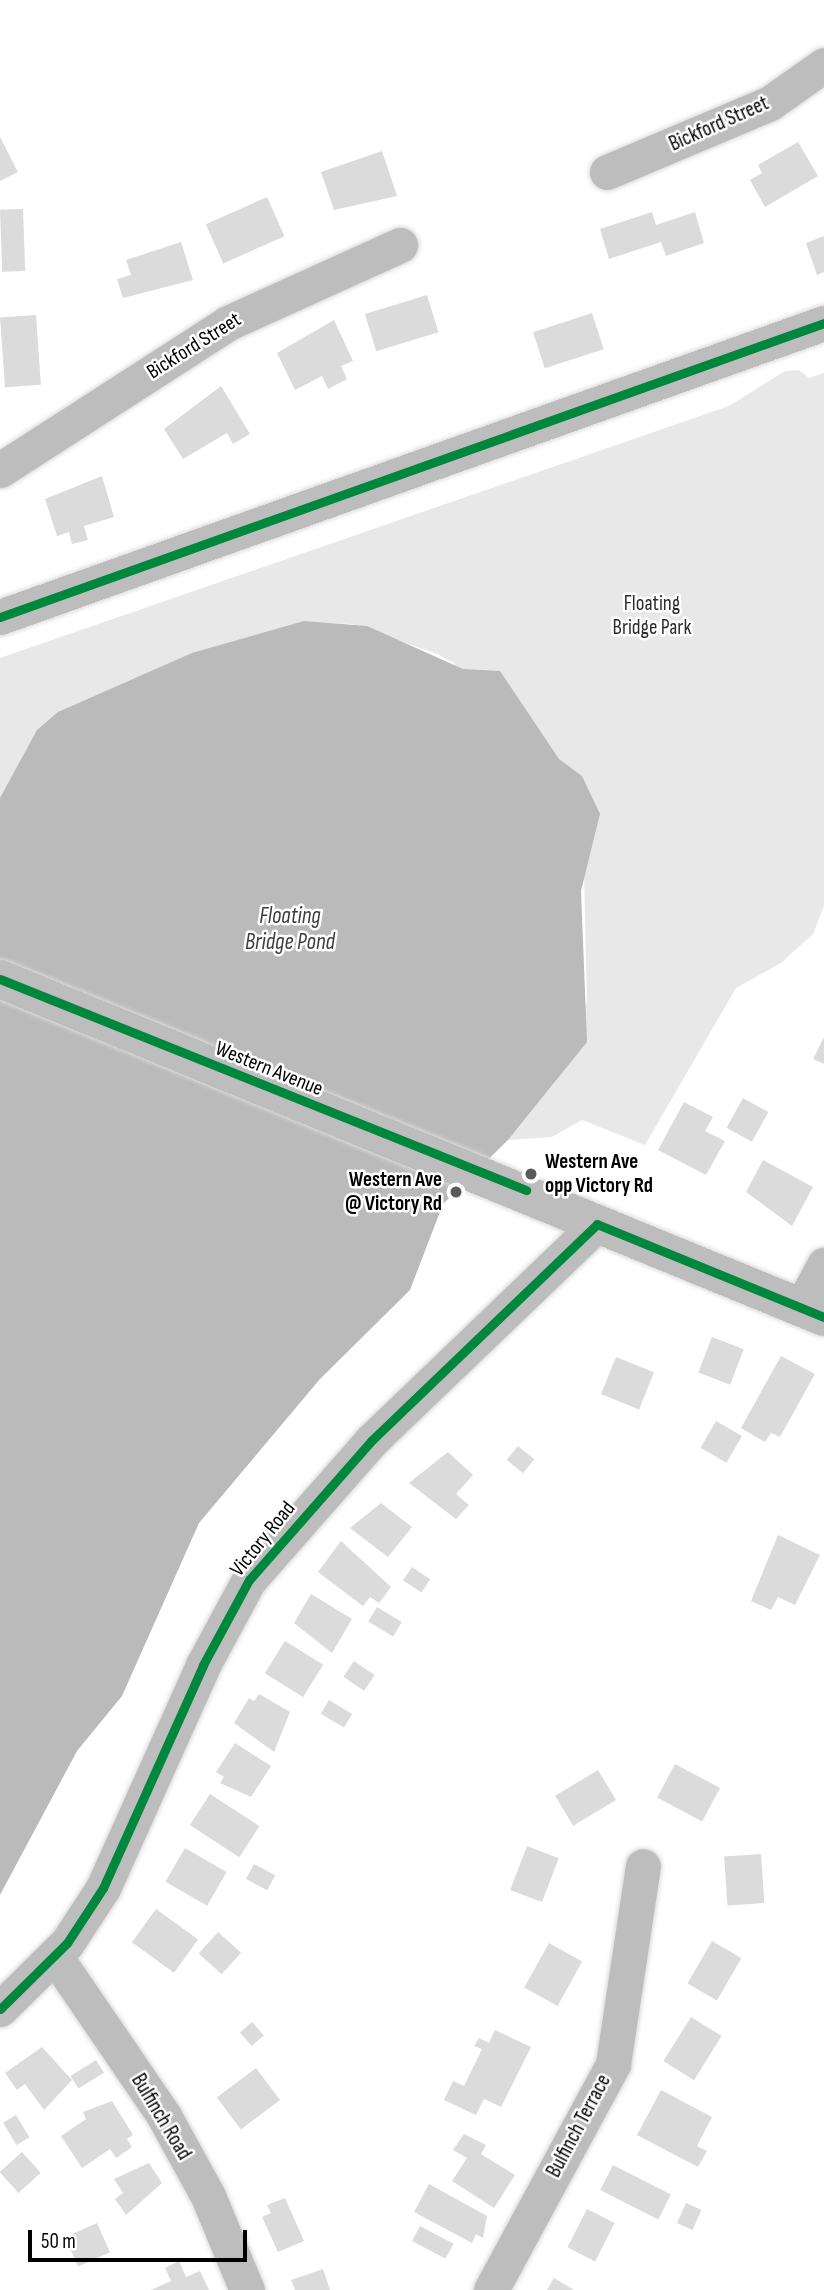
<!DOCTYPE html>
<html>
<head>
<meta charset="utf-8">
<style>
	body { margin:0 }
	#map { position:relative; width:824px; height:2290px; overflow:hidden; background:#fff; font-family:"Sofia Sans Condensed",sans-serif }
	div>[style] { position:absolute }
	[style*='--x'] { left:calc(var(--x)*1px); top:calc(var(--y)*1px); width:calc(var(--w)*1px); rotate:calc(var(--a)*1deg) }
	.green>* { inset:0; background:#e8e8e8 }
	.water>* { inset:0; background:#bababa }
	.building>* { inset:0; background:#dbdbdb; transform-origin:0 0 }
	.roads { filter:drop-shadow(0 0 2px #dbdbdb) drop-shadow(0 0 2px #dbdbdb) }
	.street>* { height:35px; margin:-17.5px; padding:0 17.5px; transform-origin:17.5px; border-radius:17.5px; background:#bdbdbd }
	.primary>* { height:38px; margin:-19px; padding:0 19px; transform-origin:19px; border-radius:19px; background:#bdbdbd }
	.cycleway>* { height:9px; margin:-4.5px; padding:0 4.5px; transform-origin:4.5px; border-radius:4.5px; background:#00873e }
	.dots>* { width:19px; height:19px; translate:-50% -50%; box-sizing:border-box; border:4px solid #fff; border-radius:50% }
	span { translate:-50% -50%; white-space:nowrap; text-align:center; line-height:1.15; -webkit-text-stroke:5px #fff; paint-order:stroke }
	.street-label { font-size:21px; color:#000 }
	.park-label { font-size:21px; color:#2c2c2c }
	.poi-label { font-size:21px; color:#000; font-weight:700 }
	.left { translate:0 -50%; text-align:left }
	.right { translate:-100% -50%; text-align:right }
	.water-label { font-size:23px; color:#3d3d3d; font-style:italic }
	.scale { position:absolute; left:28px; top:2230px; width:219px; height:32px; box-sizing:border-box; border:4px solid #000; border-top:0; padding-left:9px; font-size:21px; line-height:24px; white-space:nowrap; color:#000; -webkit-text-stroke:5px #fff; paint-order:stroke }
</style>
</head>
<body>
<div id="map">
	<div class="green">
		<div style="clip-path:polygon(799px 370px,809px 378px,824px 373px,824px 906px,813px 934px,781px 963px,736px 988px,645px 1145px,582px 1120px,552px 1137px,508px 1140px,555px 1082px,587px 1002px,584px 874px,454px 663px,437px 654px,352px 624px,302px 622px,0 825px,0 658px,729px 406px,785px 371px)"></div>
	</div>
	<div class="water">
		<div style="clip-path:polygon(304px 621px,367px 626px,463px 669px,500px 671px,559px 759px,582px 776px,600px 814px,581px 891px,587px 1042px,508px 1140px,443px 1204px,410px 1290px,320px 1379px,199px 1523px,122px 1696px,77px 1751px,0 1895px,0 798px,37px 730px,58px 712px,192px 653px)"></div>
	</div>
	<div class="building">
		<div style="clip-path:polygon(0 137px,18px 172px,0 181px)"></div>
		<div style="clip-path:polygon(798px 142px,818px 176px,765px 207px,750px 180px,762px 173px,758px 165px)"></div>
		<div style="clip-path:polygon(382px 151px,397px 196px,334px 210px,321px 172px)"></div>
		<div style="left:267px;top:197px;width:43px;height:67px;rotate:66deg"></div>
		<div style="left:23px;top:209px;width:62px;height:23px;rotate:88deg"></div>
		<div style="clip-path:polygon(652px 212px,656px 225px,695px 212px,704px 243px,666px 256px,661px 242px,609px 259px,600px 229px)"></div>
		<div style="clip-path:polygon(824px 236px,824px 272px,817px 275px,806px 243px)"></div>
		<div style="clip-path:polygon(181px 242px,193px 280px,123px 298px,117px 279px,131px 275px,126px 260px)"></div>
		<div style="left:427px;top:295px;width:39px;height:65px;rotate:73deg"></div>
		<div style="left:592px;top:313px;width:38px;height:62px;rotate:72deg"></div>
		<div style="left:36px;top:315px;width:70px;height:36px;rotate:86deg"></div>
		<div style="clip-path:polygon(334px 320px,353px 361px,341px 366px,347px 379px,328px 389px,322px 376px,295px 390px,277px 353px)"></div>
		<div style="clip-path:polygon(221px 386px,250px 434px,233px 444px,227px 433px,183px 459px,164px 429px)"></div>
		<div style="clip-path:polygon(102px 476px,114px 517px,84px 526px,88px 540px,72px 544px,69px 532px,57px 536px,45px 499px)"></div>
		<div style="clip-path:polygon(824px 1037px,824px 1064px,813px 1059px)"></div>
		<div style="left:743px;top:1098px;width:29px;height:34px;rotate:29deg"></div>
		<div style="clip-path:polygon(684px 1102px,713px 1117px,705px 1131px,725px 1141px,706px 1175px,658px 1150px)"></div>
		<div style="clip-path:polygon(763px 1160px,813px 1187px,792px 1226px,746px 1192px)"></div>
		<div style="left:712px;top:1337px;width:34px;height:38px;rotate:21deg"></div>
		<div style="clip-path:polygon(781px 1356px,815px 1374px,780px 1437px,771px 1433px,765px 1442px,741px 1428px)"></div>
		<div style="left:616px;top:1357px;width:41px;height:40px;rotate:22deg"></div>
		<div style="left:716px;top:1421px;width:30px;height:31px;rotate:30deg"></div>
		<div style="left:518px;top:1446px;width:21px;height:18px;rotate:39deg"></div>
		<div style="clip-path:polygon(448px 1452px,473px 1475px,456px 1494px,469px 1505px,456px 1519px,409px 1483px)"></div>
		<div style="clip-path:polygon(381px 1503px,412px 1527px,388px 1557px,350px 1528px)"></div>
		<div style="clip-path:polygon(778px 1535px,820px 1555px,795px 1605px,778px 1597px,771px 1610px,751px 1601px)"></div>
		<div style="clip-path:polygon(341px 1541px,391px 1587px,379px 1603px,370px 1597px,363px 1606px,318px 1572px)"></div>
		<div style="left:412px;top:1567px;width:22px;height:16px;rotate:34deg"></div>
		<div style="clip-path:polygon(311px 1594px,352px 1619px,332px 1653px,294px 1623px)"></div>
		<div style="left:377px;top:1607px;width:29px;height:17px;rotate:31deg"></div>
		<div style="left:285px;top:1641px;width:45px;height:38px;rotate:32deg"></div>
		<div style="left:354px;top:1661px;width:25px;height:19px;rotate:34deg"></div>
		<div style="clip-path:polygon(259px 1694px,290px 1712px,274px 1752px,234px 1723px,249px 1698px,254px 1701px)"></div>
		<div style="left:329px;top:1700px;width:27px;height:16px;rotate:31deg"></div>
		<div style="clip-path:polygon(235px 1743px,271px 1766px,251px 1797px,220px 1783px,224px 1777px,216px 1772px)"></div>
		<div style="left:675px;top:1764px;width:51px;height:38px;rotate:28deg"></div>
		<div style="left:598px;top:1770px;width:35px;height:50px;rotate:59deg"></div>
		<div style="left:210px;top:1794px;width:59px;height:37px;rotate:33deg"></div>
		<div style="left:527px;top:1846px;width:34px;height:47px;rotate:21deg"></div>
		<div style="left:185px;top:1848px;width:48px;height:39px;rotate:30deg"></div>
		<div style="left:761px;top:1854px;width:49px;height:37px;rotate:86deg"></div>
		<div style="left:254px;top:1864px;width:24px;height:17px;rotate:28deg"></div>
		<div style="left:156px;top:1909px;width:52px;height:41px;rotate:36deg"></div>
		<div style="left:218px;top:1932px;width:31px;height:29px;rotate:42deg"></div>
		<div style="left:712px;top:1941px;width:34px;height:49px;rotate:30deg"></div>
		<div style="left:549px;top:1943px;width:38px;height:51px;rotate:29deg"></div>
		<div style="left:691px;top:2017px;width:36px;height:52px;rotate:32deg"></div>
		<div style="left:252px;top:2022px;width:18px;height:16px;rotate:49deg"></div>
		<div style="clip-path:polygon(495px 2030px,531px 2047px,501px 2107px,484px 2099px,476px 2115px,444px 2100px,453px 2081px,464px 2086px,482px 2049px,474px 2046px,479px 2038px,489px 2043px)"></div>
		<div style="clip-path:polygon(42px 2047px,72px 2080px,44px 2110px,25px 2084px,17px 2090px,5px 2073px)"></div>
		<div style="left:96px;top:2060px;width:15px;height:30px;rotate:58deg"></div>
		<div style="left:256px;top:2068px;width:40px;height:49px;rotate:53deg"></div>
		<div style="clip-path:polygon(661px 2090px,712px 2117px,697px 2146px,707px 2151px,698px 2167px,637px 2135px)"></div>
		<div style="clip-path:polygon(112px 2101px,133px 2135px,127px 2139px,132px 2147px,116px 2158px,110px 2149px,82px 2168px,61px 2136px,86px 2119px,83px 2112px)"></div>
		<div style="left:16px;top:2115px;width:26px;height:15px;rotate:59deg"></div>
		<div style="clip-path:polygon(464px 2134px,486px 2145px,481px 2154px,515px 2175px,494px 2208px,452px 2181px,467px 2158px,453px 2150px)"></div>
		<div style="left:22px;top:2152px;width:28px;height:30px;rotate:48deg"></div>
		<div style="clip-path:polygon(149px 2163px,162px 2183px,126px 2215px,115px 2199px,123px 2193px,114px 2179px)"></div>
		<div style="left:613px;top:2165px;width:65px;height:28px;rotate:27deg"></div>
		<div style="clip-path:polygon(429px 2184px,487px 2216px,483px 2238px,476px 2234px,472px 2243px,414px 2212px)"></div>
		<div style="clip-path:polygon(285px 2198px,304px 2241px,278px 2252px,262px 2217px,271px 2213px,267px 2205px)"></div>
		<div style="left:686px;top:2203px;width:17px;height:22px;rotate:24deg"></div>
		<div style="left:587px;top:2209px;width:31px;height:43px;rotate:27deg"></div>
		<div style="left:97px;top:2223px;width:32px;height:35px;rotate:66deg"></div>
		<div style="left:420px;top:2226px;width:38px;height:17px;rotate:28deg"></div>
		<div style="clip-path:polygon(179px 2261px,186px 2277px,200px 2271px,209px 2290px,151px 2290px,171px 2281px,165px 2268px)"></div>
		<div style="clip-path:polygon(323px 2269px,330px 2290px,295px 2290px,291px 2280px)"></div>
		<div style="clip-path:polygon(554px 2278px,574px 2290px,547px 2290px)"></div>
	</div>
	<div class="roads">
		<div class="street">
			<div style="--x:607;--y:172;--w:177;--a:-22.9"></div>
			<div style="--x:770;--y:103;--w:66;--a:-35.1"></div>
			<div style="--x:0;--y:470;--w:271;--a:-32.8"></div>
			<div style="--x:228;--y:323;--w:189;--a:-24.4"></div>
			<div style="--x:0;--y:617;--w:875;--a:-19.64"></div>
			<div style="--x:801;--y:1308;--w:49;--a:-61.9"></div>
			<div style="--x:55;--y:1956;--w:194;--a:55.7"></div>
			<div style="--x:164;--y:2116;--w:91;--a:61.2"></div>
			<div style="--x:208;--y:2196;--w:102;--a:67.5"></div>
			<div style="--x:0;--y:2009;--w:94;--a:-44.6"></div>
			<div style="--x:67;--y:1943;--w:66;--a:-56.8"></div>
			<div style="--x:103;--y:1888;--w:244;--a:-65.8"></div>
			<div style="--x:203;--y:1665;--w:97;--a:-61.6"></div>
			<div style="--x:249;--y:1580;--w:185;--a:-48.7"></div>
			<div style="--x:371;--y:1441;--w:313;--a:-43.8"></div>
			<div style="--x:491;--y:2290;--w:257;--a:-61.6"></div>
			<div style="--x:613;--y:2064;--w:200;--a:-81.4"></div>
		</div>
		<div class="primary">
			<div style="--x:0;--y:979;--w:891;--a:22.3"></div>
		</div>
	</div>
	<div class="cycleway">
		<div style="--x:0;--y:617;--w:875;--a:-19.64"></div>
		<div style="--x:0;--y:979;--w:567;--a:21.86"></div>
		<div style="--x:0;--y:2009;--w:94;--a:-44.6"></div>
		<div style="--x:67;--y:1943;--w:66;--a:-56.8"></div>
		<div style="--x:103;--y:1888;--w:244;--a:-65.8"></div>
		<div style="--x:203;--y:1665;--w:97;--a:-61.6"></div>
		<div style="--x:249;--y:1580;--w:185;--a:-48.7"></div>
		<div style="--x:371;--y:1441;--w:313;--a:-43.8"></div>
		<div style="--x:597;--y:1224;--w:245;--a:22.3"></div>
	</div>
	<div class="dots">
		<div style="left:531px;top:1174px;background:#595959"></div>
		<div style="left:456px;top:1192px;background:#595959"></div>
	</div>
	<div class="street-label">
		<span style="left:719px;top:124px;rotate:-24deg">Bickford Street</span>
		<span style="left:194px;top:346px;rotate:-32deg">Bickford Street</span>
		<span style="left:269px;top:1069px;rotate:22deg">Western Avenue</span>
		<span style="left:263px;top:1539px;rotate:-51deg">Victory Road</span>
		<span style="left:161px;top:2117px;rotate:59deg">Bulfinch Road</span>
		<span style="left:579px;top:2126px;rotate:-62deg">Bulfinch Terrace</span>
	</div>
	<div class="park-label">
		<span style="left:652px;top:616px">Floating<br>Bridge Park</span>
	</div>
	<div class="poi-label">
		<span class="left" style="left:545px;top:1174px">Western Ave<br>opp Victory Rd</span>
		<span class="right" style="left:442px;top:1192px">Western Ave<br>@ Victory Rd</span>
	</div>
	<div class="water-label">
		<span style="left:290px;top:929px">Floating<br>Bridge Pond</span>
	</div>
	<div class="scale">50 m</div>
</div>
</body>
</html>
